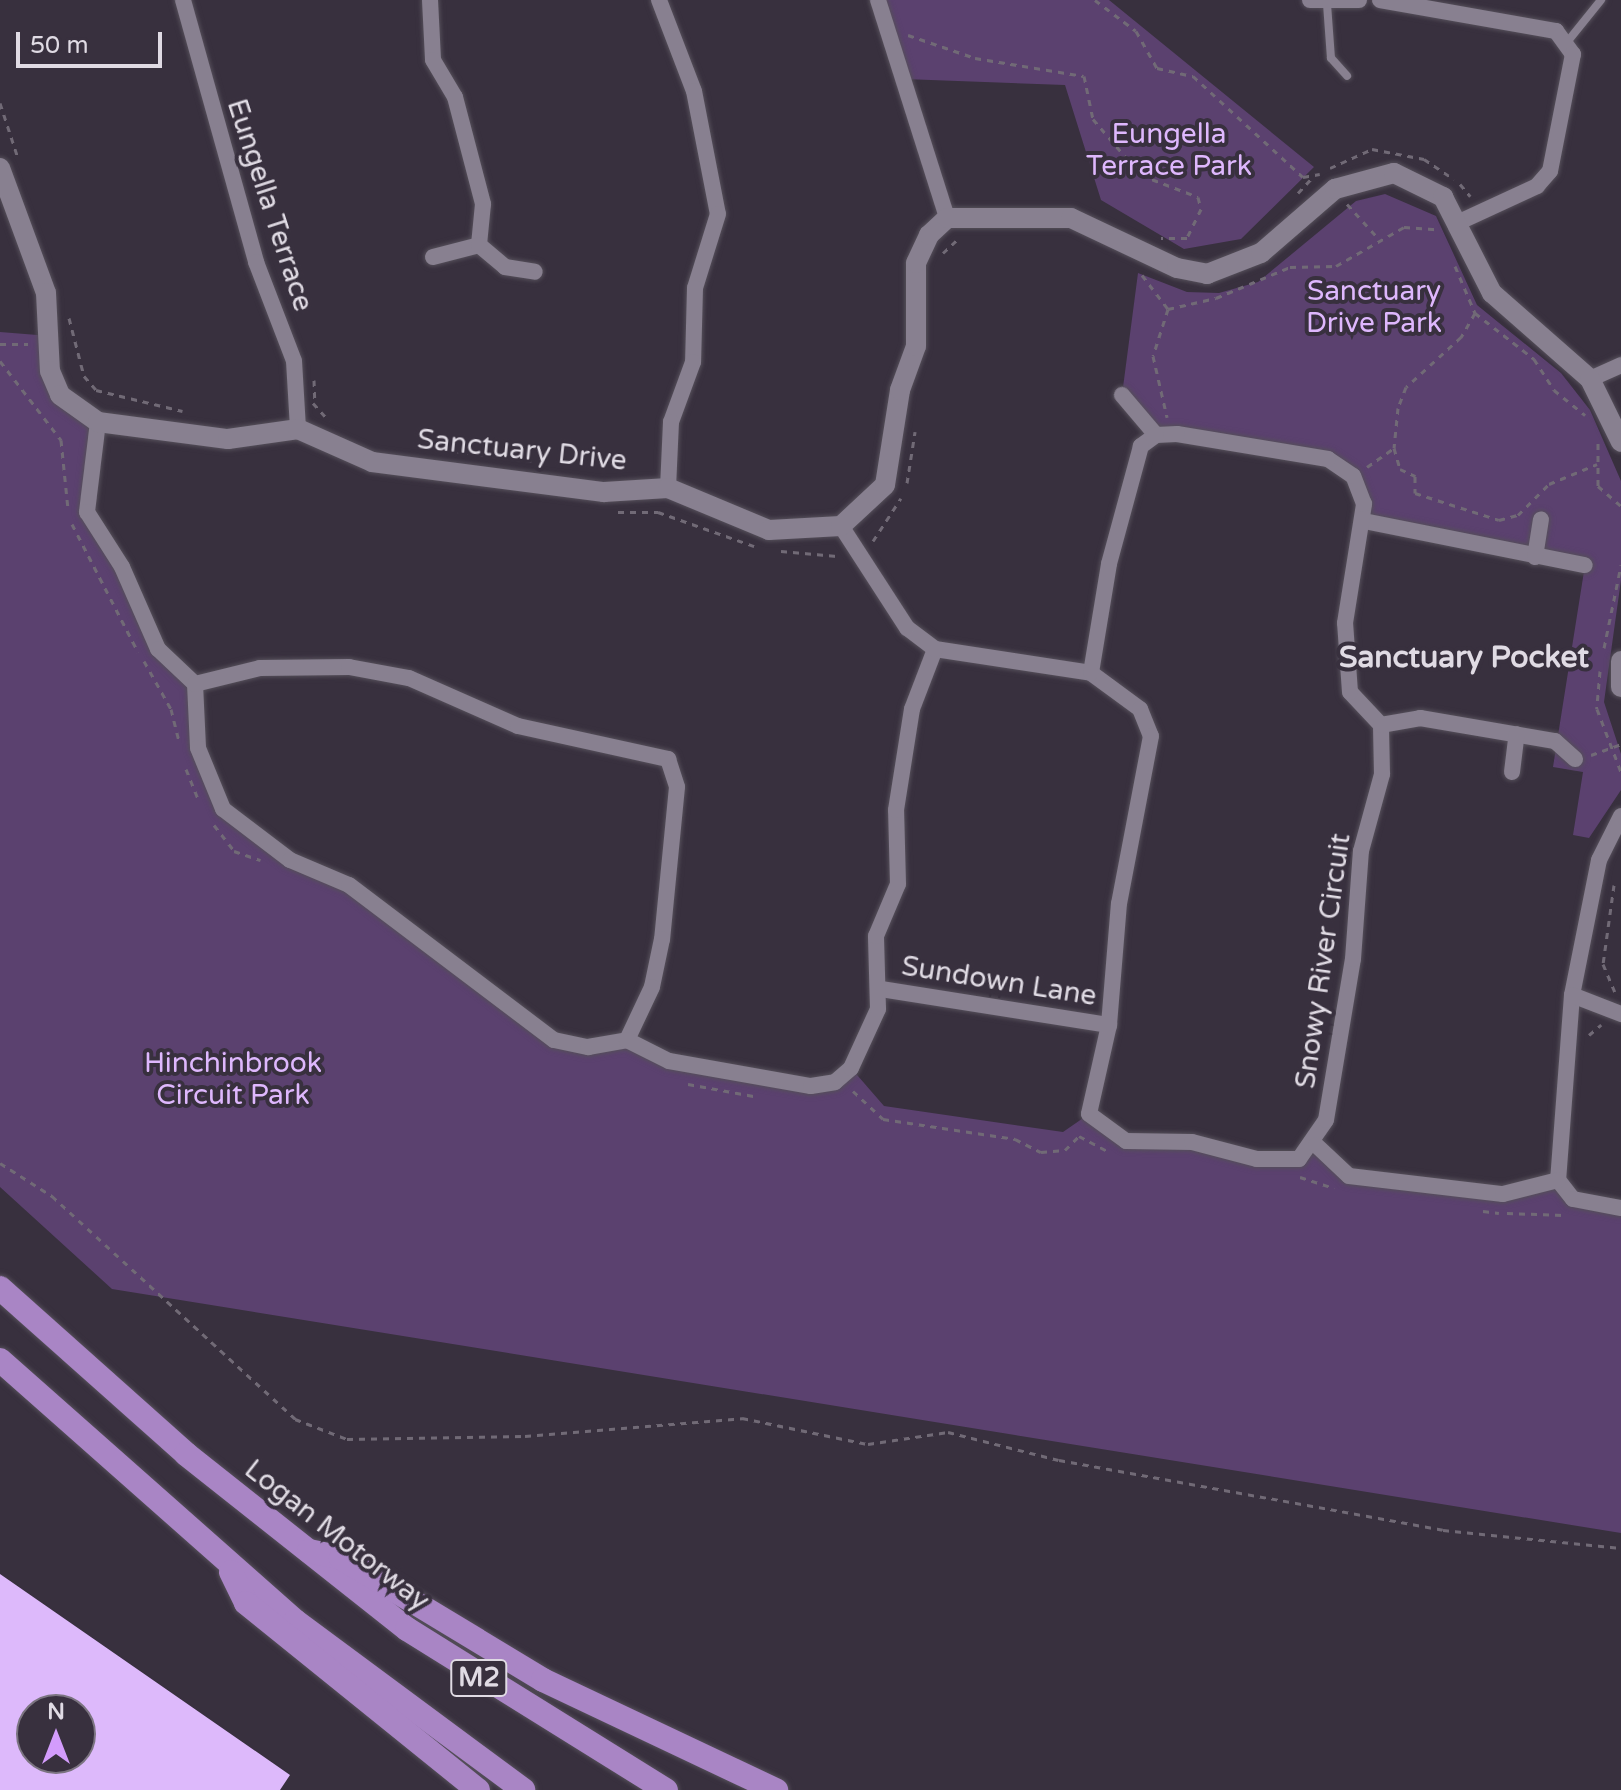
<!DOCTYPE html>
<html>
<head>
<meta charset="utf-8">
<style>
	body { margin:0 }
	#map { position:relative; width:1621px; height:1790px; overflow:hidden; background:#38303e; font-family:"Varela Round",sans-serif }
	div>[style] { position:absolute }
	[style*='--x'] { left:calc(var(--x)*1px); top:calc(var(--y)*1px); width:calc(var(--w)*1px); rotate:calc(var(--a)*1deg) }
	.green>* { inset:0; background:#5b416f }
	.building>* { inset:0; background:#ddb9fb }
	.path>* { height:3px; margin-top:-1.5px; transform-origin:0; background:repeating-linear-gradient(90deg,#716a76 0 6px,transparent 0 12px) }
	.roads { filter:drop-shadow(0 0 2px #554f5a) drop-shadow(0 0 2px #554f5a) }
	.lane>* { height:8px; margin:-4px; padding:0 4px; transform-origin:4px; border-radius:4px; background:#888090 }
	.street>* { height:16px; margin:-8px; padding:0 8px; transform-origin:8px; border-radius:8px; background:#888090 }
	.secondary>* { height:20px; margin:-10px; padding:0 10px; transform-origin:10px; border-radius:10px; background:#888090 }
	.highway>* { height:24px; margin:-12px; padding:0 12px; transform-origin:12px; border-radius:12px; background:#a985c5 }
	span { translate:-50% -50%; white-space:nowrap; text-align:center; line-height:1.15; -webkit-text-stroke:8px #38303e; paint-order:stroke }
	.shield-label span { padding:2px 6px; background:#38303e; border:2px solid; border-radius:6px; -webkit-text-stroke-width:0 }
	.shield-label { font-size:26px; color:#e0dbe4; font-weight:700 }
	.park-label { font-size:28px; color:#deb7fd }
	.street-label { font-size:28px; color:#e0dbe4 }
	.neighbourhood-label { font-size:30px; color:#e0dbe4; font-weight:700 }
	.north { position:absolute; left:16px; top:1694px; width:80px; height:80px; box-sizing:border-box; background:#38303e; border:2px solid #7b7480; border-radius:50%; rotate:0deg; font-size:22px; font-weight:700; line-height:32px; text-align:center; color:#e0dbe4 }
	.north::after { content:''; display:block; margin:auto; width:28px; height:36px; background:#d39cfc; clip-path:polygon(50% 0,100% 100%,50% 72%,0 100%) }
	.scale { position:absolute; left:16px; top:32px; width:146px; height:36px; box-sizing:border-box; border:4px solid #e0dbe4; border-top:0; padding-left:10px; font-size:24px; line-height:28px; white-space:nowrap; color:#e0dbe4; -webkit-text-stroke:6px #38303e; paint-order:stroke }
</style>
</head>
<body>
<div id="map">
	<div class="green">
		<div style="clip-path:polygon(878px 0,1109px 0,1314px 167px,1241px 239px,1184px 249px,1101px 200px,1065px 85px,904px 79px)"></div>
		<div style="clip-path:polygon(1385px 194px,1436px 216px,1477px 305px,1561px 373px,1590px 410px,1621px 481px,1621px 580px,1604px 702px,1621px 754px,1621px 790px,1589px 838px,1573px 835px,1583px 772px,1553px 767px,1585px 565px,1364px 521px,1345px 467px,1156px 435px,1122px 395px,1138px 273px,1187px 292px,1219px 293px,1258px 282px,1356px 201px)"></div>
		<div style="clip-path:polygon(0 332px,50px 336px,50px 370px,98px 422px,87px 513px,148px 632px,195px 684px,208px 781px,258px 840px,324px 871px,554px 1040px,627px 1040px,647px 1051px,811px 1086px,851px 1068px,884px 1106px,1063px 1132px,1089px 1114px,1108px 1134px,1299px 1159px,1316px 1145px,1349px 1176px,1503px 1194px,1558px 1180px,1565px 1192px,1621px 1208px,1621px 1533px,112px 1289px,0 1187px)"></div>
	</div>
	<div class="building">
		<div style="clip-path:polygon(evenodd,0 1574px,290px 1775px,280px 1790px,0 1790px,0 1574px,32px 1710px,80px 1710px,80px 1758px,32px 1758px,32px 1710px)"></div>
	</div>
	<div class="path">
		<div style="--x:1095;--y:0;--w:51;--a:37.1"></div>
		<div style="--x:1136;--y:31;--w:43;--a:60.4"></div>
		<div style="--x:1157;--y:68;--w:37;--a:13"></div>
		<div style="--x:1193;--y:76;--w:149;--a:42.6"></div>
		<div style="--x:1303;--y:177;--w:17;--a:-10"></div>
		<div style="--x:908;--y:35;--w:71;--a:18.9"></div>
		<div style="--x:975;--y:58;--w:110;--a:9.4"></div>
		<div style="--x:1084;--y:76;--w:44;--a:78.2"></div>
		<div style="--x:1093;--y:119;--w:74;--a:49.4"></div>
		<div style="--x:1141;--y:175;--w:61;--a:21.1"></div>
		<div style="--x:1198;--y:197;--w:12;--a:76"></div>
		<div style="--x:1201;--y:209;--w:32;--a:116"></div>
		<div style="--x:1187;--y:238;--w:26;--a:180"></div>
		<div style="--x:0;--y:103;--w:58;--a:71.9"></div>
		<div style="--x:1330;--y:168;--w:46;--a:-24.3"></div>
		<div style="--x:1372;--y:149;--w:53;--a:10.9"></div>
		<div style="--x:1424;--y:159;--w:36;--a:34"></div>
		<div style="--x:1460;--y:184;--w:16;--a:50"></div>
		<div style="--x:1298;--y:193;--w:21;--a:-47"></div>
		<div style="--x:1347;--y:204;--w:47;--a:47.6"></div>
		<div style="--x:943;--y:253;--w:21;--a:-43"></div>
		<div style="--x:1455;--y:266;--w:51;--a:66.9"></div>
		<div style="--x:1142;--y:275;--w:43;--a:52.6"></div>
		<div style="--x:1168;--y:309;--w:49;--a:107.7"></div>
		<div style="--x:1153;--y:356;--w:63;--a:77.1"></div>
		<div style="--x:1168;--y:309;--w:49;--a:-12.9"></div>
		<div style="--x:1216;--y:298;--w:80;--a:-22.7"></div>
		<div style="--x:1290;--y:267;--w:46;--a:-1.2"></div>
		<div style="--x:1336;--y:266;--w:78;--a:-29.8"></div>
		<div style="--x:1404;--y:227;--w:32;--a:4"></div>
		<div style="--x:1475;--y:313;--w:28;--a:120"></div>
		<div style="--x:1461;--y:337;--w:74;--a:137.7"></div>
		<div style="--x:1406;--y:387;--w:22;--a:111"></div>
		<div style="--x:1398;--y:408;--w:40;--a:95.7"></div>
		<div style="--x:1394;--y:448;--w:22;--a:74"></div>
		<div style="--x:1400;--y:469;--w:17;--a:25"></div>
		<div style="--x:1415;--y:476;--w:17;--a:90"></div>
		<div style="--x:1415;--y:493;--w:88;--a:17.8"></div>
		<div style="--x:1499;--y:520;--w:20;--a:-15"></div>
		<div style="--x:1518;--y:515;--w:44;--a:-45"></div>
		<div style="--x:1549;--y:484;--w:52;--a:-22.6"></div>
		<div style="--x:1475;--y:313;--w:75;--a:37.9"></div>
		<div style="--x:1534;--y:359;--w:37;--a:57"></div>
		<div style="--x:1554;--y:390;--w:40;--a:39"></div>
		<div style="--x:69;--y:318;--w:60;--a:75.5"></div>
		<div style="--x:84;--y:376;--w:18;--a:49"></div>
		<div style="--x:96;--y:390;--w:89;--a:13.7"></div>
		<div style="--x:0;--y:344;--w:28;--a:0"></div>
		<div style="--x:0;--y:361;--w:100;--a:52.3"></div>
		<div style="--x:61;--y:440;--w:69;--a:84.2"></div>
		<div style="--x:314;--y:380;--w:23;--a:88"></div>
		<div style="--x:313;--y:403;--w:24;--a:48"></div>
		<div style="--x:1598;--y:443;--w:43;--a:90"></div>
		<div style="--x:1598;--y:486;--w:30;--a:41"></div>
		<div style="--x:455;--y:451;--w:77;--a:7.5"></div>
		<div style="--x:1367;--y:467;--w:33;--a:-35"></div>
		<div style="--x:907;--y:483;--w:52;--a:-81.1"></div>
		<div style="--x:618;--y:512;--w:40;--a:0"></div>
		<div style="--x:658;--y:512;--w:102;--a:19.5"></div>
		<div style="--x:72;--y:524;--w:144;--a:62.7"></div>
		<div style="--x:873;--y:541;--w:51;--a:-56.9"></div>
		<div style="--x:781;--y:551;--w:56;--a:5.1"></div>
		<div style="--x:1604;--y:648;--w:85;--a:-78.4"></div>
		<div style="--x:144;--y:661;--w:55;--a:60.6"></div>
		<div style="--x:171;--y:709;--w:34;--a:76"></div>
		<div style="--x:1600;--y:671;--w:38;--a:95"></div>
		<div style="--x:1597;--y:709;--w:67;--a:69.1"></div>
		<div style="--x:1591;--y:755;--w:32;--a:-20"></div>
		<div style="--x:186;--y:769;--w:35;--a:68"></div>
		<div style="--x:214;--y:825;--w:33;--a:52"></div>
		<div style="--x:234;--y:851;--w:28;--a:19"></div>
		<div style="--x:1614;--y:885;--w:80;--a:97.9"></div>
		<div style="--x:1603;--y:964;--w:30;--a:67"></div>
		<div style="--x:1589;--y:1035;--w:16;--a:-40"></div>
		<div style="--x:688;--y:1084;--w:72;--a:10.4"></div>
		<div style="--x:853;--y:1091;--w:41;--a:43"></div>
		<div style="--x:883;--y:1119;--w:134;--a:8.6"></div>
		<div style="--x:1015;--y:1139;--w:29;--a:27"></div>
		<div style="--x:1041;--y:1152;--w:24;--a:-5"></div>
		<div style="--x:1065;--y:1150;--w:20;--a:-45"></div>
		<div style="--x:1079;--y:1136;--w:32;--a:28"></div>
		<div style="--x:0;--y:1163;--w:62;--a:32.4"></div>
		<div style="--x:52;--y:1196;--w:330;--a:42.5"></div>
		<div style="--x:295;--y:1419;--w:56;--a:21"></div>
		<div style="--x:347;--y:1439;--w:178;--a:-1"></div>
		<div style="--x:525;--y:1436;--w:218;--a:-4.7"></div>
		<div style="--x:742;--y:1418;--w:129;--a:11.7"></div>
		<div style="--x:868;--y:1444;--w:81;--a:-8.5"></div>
		<div style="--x:948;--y:1432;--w:114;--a:14.2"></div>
		<div style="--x:1059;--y:1460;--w:390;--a:10.3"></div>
		<div style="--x:1443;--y:1530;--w:179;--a:5.8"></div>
		<div style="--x:1300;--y:1177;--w:36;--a:18"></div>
		<div style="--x:1483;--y:1211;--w:16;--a:7"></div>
		<div style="--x:1507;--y:1213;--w:56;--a:2"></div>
	</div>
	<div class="roads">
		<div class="lane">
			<div style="--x:1327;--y:4;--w:54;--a:85.8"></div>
			<div style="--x:1331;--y:58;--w:24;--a:48"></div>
			<div style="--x:1568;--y:41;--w:53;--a:-51.2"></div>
		</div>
		<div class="street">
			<div style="--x:183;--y:0;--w:272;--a:74.4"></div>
			<div style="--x:256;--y:262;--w:106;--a:69"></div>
			<div style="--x:294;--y:361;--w:68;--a:86.6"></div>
			<div style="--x:430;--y:0;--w:60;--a:87.1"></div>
			<div style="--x:433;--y:60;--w:43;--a:59.3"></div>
			<div style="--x:455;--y:97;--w:111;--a:75.3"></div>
			<div style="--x:483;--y:204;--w:41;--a:95.6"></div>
			<div style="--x:659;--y:0;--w:97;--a:69"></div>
			<div style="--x:694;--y:91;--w:125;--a:79"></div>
			<div style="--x:718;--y:214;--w:77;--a:107.3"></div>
			<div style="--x:695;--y:288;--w:74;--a:91.5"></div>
			<div style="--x:693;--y:362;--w:64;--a:110.1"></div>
			<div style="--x:671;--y:422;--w:66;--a:92.6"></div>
			<div style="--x:878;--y:0;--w:229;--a:72.4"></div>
			<div style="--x:1310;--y:0;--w:49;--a:0"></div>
			<div style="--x:1380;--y:0;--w:179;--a:10"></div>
			<div style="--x:1556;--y:31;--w:29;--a:54"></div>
			<div style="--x:1573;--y:54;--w:119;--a:101.1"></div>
			<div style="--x:1550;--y:171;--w:20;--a:131"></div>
			<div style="--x:1537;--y:186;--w:86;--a:155.2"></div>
			<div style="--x:433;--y:257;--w:48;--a:-14.6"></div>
			<div style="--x:479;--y:245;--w:34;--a:40"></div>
			<div style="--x:505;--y:267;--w:30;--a:9"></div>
			<div style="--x:1590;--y:379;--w:34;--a:-24"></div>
			<div style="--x:1122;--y:395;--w:52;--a:49.6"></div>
			<div style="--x:98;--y:422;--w:91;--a:97"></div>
			<div style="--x:87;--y:512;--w:65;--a:57.5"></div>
			<div style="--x:122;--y:567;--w:90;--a:66.3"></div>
			<div style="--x:158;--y:649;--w:51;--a:43.4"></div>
			<div style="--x:195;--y:684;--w:64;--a:87.3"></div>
			<div style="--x:198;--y:748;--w:66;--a:67.7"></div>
			<div style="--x:223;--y:809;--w:84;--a:37.3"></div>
			<div style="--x:290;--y:860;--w:64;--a:23"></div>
			<div style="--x:349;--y:885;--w:257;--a:37.1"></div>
			<div style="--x:554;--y:1040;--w:35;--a:12"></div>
			<div style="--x:588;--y:1047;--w:40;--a:-10"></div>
			<div style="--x:1364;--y:521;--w:225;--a:11.3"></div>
			<div style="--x:1535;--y:557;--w:38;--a:-81"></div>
			<div style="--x:935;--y:649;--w:158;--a:8.7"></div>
			<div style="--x:1091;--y:673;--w:61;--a:36.3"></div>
			<div style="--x:1140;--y:709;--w:29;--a:68"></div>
			<div style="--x:1151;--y:736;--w:170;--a:100.8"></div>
			<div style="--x:1119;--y:903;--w:122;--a:94.7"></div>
			<div style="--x:1109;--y:1025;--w:91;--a:102.7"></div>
			<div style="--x:1089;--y:1114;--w:46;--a:36.1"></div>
			<div style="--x:1126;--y:1141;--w:66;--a:0.9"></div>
			<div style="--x:1192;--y:1142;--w:67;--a:14.7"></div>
			<div style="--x:1257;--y:1159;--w:42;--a:0"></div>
			<div style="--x:1299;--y:1159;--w:47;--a:-55.3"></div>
			<div style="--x:1326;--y:1120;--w:163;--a:-80.5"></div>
			<div style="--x:1353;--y:959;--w:108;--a:-85.8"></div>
			<div style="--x:1361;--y:851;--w:80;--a:-74.7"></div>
			<div style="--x:1382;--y:774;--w:49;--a:-91.2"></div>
			<div style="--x:1381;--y:725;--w:45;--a:-133.2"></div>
			<div style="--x:1350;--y:692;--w:69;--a:-94.1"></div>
			<div style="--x:1345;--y:623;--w:121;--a:-80.9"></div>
			<div style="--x:1364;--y:504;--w:30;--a:-111"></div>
			<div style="--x:1353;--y:476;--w:30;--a:-146"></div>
			<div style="--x:1328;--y:459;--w:153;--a:-170.6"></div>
			<div style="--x:1177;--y:434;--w:21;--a:177"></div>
			<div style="--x:1156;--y:435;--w:19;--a:144"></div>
			<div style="--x:1141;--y:446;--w:122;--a:105.2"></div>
			<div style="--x:1109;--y:564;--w:110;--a:99.4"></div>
			<div style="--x:195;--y:684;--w:67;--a:-13.8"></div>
			<div style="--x:260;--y:668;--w:89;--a:-0.6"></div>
			<div style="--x:349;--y:667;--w:61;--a:10.4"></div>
			<div style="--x:409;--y:678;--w:119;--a:23.8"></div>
			<div style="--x:518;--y:726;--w:154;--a:12.4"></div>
			<div style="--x:668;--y:759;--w:29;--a:72"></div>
			<div style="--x:677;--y:787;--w:153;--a:95.6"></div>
			<div style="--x:662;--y:939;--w:49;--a:101.8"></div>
			<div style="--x:652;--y:987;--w:59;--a:115.3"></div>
			<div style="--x:1381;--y:725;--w:40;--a:-10"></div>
			<div style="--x:1420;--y:718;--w:137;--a:9.7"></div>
			<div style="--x:1555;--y:741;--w:27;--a:42"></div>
			<div style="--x:1512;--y:772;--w:38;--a:-83"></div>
			<div style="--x:1621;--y:816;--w:49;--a:116.6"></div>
			<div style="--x:1599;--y:860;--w:138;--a:101.3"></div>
			<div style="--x:1572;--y:995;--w:186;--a:94.3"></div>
			<div style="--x:1558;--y:1180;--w:24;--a:52"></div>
			<div style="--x:1573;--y:1199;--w:49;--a:10.6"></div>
			<div style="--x:881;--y:989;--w:231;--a:9"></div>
			<div style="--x:1572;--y:995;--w:53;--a:21.2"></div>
			<div style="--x:627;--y:1040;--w:47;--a:26.6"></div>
			<div style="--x:669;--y:1061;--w:144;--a:10"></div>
			<div style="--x:811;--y:1086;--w:24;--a:-9"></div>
			<div style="--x:835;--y:1082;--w:21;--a:-41"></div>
			<div style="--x:851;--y:1068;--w:65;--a:-65.4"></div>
			<div style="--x:878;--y:1009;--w:73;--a:-91.6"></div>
			<div style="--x:876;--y:936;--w:56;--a:-67.1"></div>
			<div style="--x:898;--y:884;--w:74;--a:-91.5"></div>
			<div style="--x:896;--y:810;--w:102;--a:-81"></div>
			<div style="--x:912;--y:709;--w:64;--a:-69"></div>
			<div style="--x:935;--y:649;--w:35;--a:-143"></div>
			<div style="--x:907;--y:628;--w:121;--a:-122.9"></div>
			<div style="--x:1316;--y:1145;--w:45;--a:43.2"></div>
			<div style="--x:1349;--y:1176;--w:155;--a:6.7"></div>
			<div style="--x:1503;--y:1194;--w:57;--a:-14.3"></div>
		</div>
		<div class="secondary">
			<div style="--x:0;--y:168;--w:133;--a:69.8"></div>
			<div style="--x:46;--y:293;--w:78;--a:87.1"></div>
			<div style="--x:50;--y:371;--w:26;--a:67"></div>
			<div style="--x:60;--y:395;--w:47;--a:35.4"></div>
			<div style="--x:98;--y:422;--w:131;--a:7.5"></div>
			<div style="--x:228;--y:439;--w:71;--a:-8.1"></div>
			<div style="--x:298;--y:429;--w:81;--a:24"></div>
			<div style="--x:372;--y:462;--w:234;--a:7.4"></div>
			<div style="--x:604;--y:492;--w:64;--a:-3.6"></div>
			<div style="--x:668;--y:488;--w:109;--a:22.6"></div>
			<div style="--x:769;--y:530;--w:72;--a:-3.2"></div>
			<div style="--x:841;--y:526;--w:60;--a:-43"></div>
			<div style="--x:885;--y:485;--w:96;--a:-81"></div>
			<div style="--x:900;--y:390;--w:47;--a:-70"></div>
			<div style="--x:916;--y:346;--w:83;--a:-90"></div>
			<div style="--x:916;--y:263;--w:31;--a:-65"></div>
			<div style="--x:929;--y:235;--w:25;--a:-43"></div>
			<div style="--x:947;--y:218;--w:124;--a:0"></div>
			<div style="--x:1071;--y:218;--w:117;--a:25.3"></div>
			<div style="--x:1177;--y:268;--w:31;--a:11"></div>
			<div style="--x:1207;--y:274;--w:58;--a:-21.3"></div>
			<div style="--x:1261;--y:253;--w:98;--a:-40.9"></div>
			<div style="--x:1335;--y:189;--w:61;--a:-15.2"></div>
			<div style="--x:1394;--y:173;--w:55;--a:26.1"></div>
			<div style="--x:1443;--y:197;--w:108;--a:63"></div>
			<div style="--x:1492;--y:293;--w:130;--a:41.3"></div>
			<div style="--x:1590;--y:379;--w:70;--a:63.8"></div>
			<div style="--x:1621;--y:661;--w:26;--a:90"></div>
		</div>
		<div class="highway">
			<div style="--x:0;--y:1288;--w:249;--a:41.7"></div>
			<div style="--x:186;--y:1454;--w:282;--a:38.4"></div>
			<div style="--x:407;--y:1629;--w:305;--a:31.9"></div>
			<div style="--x:0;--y:1360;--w:394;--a:41.5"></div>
			<div style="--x:295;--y:1621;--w:284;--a:36.5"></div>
			<div style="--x:309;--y:1551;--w:33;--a:12"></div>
			<div style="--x:341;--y:1558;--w:236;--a:31.1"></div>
			<div style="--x:543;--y:1680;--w:258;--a:25.3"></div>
			<div style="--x:231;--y:1572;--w:34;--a:64"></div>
			<div style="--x:246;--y:1603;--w:298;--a:38.9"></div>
		</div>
	</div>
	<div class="shield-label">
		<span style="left:479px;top:1678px">M2</span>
	</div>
	<div class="park-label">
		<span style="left:1169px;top:150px">Eungella<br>Terrace Park</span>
		<span style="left:1374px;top:307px">Sanctuary<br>Drive Park</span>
		<span style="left:233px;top:1079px">Hinchinbrook<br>Circuit Park</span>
	</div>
	<div class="street-label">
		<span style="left:270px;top:205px;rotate:72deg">Eungella Terrace</span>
		<span style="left:522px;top:450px;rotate:6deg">Sanctuary Drive</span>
		<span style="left:1323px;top:961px;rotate:-82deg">Snowy River Circuit</span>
		<span style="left:999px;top:981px;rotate:9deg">Sundown Lane</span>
		<span style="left:337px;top:1535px;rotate:38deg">Logan Motorway</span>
	</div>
	<div class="neighbourhood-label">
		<span style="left:1464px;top:658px">Sanctuary Pocket</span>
	</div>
	<div class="north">N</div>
	<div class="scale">50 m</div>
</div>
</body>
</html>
